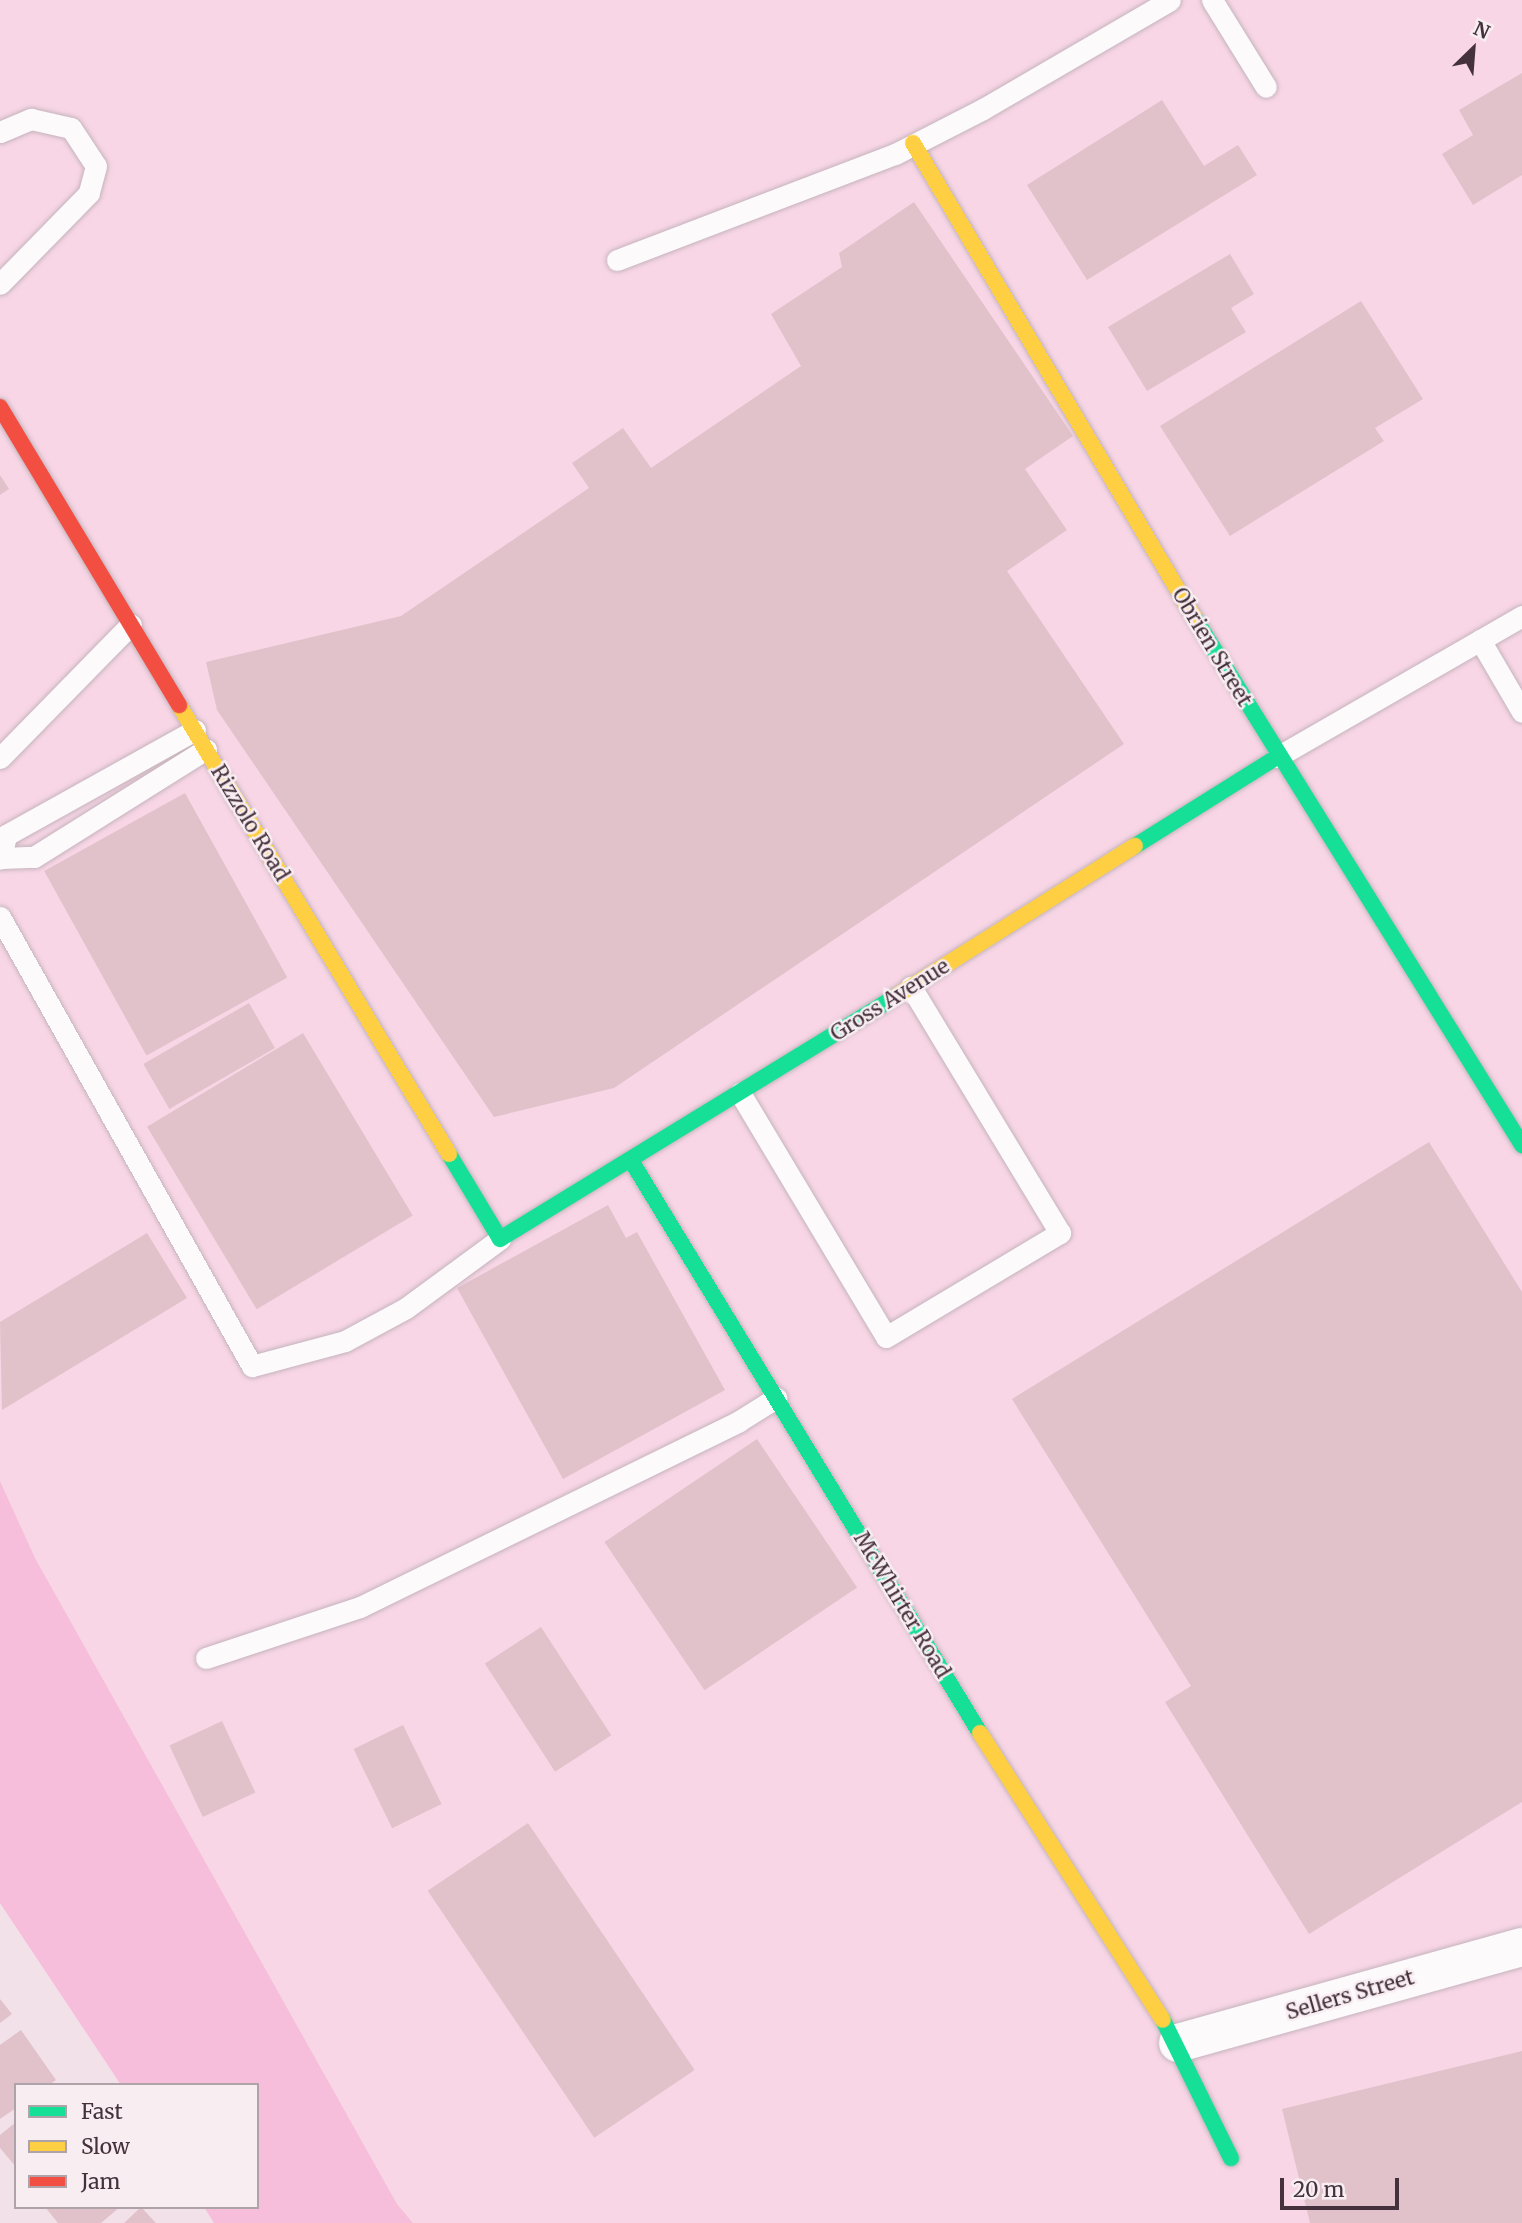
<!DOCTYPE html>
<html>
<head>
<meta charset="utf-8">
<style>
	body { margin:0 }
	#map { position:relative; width:1522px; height:2223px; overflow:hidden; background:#f2e1e9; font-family:Merriweather,serif }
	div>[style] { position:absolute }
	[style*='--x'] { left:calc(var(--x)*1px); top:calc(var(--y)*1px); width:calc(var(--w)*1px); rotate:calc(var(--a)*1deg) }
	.built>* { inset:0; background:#f8d6e6 }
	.green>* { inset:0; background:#f6beda }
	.building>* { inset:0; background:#e2c2ca; transform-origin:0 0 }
	.roads { filter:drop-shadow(0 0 2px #c5b4bc) drop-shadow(0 0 2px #c5b4bc) }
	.lane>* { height:21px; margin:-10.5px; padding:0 10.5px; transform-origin:10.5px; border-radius:10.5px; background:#fdfafc }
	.street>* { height:38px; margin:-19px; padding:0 19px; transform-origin:19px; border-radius:19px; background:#fdfafc }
	.fast>* { height:16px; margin:-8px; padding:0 8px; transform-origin:8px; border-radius:8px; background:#16e098 }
	.slow>* { height:16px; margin:-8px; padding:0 8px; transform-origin:8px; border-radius:8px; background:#ffcf43 }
	.jam>* { height:16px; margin:-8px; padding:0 8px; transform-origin:8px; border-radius:8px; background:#f24e42 }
	span { translate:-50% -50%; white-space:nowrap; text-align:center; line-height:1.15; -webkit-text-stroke:5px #f8eef2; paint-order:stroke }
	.street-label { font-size:21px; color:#45313b }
	.legend { position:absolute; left:14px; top:2083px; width:245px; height:126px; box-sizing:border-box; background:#f8eef2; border:2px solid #b0a2a9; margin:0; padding:9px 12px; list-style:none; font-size:21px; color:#45313b }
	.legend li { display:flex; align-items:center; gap:14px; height:35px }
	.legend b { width:35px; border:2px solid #b0a2a9 }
	.north { position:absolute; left:1438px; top:14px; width:70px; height:70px; -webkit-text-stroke:5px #f8eef2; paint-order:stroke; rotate:25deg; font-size:19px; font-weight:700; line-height:28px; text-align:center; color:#45313b }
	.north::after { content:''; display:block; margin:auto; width:24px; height:32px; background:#45313b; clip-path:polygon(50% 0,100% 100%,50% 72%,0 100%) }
	.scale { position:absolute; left:1280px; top:2178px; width:119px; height:32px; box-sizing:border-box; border:4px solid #45313b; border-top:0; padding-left:9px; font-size:21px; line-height:24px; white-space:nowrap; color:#45313b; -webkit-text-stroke:5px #f8eef2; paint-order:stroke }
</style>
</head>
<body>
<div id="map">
	<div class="built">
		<div style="clip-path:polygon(0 0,1522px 0,1522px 2223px,413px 2223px,397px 2204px,35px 1558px,0 1481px)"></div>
	</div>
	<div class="green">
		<div style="clip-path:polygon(0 1481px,35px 1558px,397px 2204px,413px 2223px,214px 2223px,204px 2207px,257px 2207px,257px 2085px,121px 2085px,0 1903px)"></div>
	</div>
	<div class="building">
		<div style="clip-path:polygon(1522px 73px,1522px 175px,1473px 205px,1442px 154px,1473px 135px,1459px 110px)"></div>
		<div style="clip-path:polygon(1162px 100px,1204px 166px,1238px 145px,1257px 175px,1087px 280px,1027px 185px)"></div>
		<div style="clip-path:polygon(914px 202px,1073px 436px,1025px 469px,1067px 530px,1007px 571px,1124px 744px,614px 1088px,494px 1117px,217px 710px,206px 662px,401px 616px,589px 488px,572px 463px,623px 428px,651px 468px,801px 366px,771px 314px,842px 267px,839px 253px)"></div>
		<div style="clip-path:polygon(1230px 254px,1254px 294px,1231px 308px,1246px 332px,1147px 391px,1108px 327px)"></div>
		<div style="clip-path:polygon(1361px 301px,1423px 399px,1375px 428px,1384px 441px,1230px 536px,1160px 426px)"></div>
		<div style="clip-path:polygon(0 475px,9px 489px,0 495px)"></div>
		<div style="left:185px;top:793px;width:211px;height:161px;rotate:61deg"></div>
		<div style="left:249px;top:1003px;width:52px;height:122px;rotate:60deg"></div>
		<div style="left:303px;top:1033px;width:213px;height:182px;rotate:59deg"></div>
		<div style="clip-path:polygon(1429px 1142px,1522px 1292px,1522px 1802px,1309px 1934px,1165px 1702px,1191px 1686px,1012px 1399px)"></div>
		<div style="clip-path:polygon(608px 1205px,626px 1238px,637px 1232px,725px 1390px,563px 1479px,457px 1288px)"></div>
		<div style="clip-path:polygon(147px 1233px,187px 1298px,2px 1410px,0 1322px)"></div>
		<div style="left:757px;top:1439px;width:179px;height:184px;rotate:56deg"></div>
		<div style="left:541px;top:1627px;width:129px;height:67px;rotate:57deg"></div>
		<div style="left:222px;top:1721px;width:79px;height:58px;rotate:65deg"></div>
		<div style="left:403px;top:1725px;width:88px;height:55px;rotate:64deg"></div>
		<div style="left:528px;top:1823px;width:298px;height:121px;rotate:56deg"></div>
		<div style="clip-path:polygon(0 1999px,12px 2014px,0 2023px)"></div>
		<div style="clip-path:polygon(21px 2030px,56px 2080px,49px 2085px,16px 2085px,16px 2108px,0 2119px,0 2045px)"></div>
		<div style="clip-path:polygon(1522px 2051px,1522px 2223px,1310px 2223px,1282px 2109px)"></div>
		<div style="clip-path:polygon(16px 2122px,16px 2167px,0 2148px,0 2135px)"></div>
		<div style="clip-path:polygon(45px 2207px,120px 2207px,101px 2223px,58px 2223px)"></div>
		<div style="clip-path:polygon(141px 2207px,156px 2223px,124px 2223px)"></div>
	</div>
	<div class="roads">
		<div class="lane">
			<div style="--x:1212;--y:0;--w:102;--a:58.2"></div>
			<div style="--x:0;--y:132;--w:34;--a:-23"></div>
			<div style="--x:31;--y:119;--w:41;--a:12.7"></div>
			<div style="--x:71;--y:128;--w:45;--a:56.7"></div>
			<div style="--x:96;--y:166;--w:28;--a:105"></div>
			<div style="--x:89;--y:193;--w:127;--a:134.4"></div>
			<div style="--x:617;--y:260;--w:298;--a:-20.9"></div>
			<div style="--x:895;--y:154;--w:99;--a:-27.1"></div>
			<div style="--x:983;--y:109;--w:216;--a:-30.2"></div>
			<div style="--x:1480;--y:640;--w:83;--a:59.7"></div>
			<div style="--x:195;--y:730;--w:216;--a:150.9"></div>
			<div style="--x:6;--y:835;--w:24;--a:102"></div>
			<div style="--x:1;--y:858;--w:33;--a:-2"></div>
			<div style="--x:34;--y:857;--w:203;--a:-32.1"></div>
			<div style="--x:1277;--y:757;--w:283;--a:-29.9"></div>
			<div style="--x:0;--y:758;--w:187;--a:-45.6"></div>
			<div style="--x:0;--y:917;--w:515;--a:60.7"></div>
			<div style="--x:252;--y:1366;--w:96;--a:-15"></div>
			<div style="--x:345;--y:1341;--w:69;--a:-28.4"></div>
			<div style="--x:406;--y:1308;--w:117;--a:-36.3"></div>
			<div style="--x:740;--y:1093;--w:284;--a:59.1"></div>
			<div style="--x:886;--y:1337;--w:203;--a:-30.9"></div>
			<div style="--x:1060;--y:1233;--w:288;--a:-121.2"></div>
			<div style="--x:206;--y:1658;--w:162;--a:-18.3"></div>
			<div style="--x:360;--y:1607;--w:422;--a:-26.1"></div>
			<div style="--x:739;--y:1421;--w:44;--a:-31.9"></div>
		</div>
		<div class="street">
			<div style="--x:1178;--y:2043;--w:357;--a:-15.6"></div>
		</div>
		<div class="fast">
			<div style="--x:1194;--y:617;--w:622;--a:58.15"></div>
			<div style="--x:1135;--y:846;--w:168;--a:-32.1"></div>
			<div style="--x:449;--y:1154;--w:99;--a:59"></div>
			<div style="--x:500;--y:1239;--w:467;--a:-31.5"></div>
			<div style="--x:632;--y:1162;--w:669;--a:58.64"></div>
			<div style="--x:1163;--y:2020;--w:154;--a:63.8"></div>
		</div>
		<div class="slow">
			<div style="--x:913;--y:143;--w:551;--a:59.34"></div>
			<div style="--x:179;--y:705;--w:524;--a:58.98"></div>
			<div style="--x:898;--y:995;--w:280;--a:-32.2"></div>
			<div style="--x:980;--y:1733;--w:340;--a:57.5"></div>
		</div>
		<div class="jam">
			<div style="--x:0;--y:407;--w:348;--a:59"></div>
		</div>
	</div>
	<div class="street-label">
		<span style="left:1212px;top:647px;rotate:59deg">Obrien Street</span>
		<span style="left:250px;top:823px;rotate:59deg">Rizzolo Road</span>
		<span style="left:890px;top:1000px;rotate:-32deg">Gross Avenue</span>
		<span style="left:902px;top:1605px;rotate:59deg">McWhirter Road</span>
		<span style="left:1350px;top:1995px;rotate:-16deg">Sellers Street</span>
	</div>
	<ul class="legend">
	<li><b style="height:9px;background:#16e098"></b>Fast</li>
	<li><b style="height:9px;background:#ffcf43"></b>Slow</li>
	<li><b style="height:9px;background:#f24e42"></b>Jam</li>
	</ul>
	<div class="north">N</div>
	<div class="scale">20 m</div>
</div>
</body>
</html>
